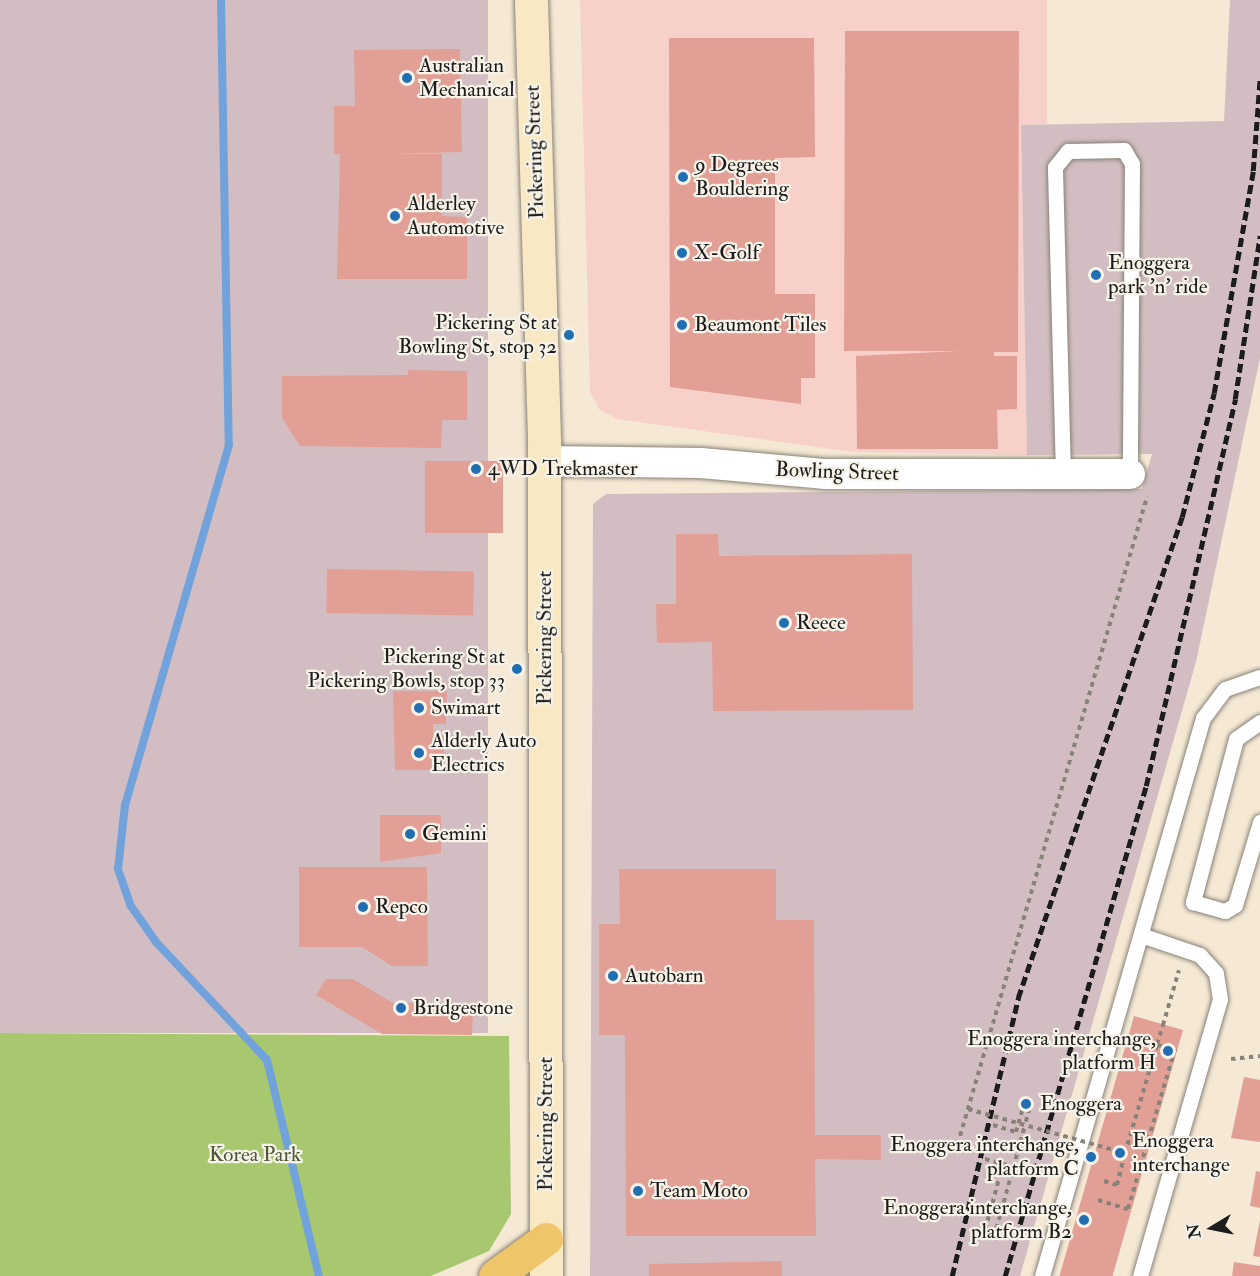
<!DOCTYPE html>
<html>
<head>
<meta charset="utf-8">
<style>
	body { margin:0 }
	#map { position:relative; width:1260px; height:1276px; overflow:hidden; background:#f5e9d5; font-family:"IM FELL Double Pica",serif }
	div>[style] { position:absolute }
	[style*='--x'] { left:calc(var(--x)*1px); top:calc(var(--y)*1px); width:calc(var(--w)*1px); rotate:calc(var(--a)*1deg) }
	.built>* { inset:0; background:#f7d0ca }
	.industrial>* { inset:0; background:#d2bec2; transform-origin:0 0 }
	.green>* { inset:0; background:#a8c870 }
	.stream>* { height:8px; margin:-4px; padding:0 4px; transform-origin:4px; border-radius:4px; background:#71a2db }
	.building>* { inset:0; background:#e19f96; transform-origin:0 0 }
	.path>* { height:4px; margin-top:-2px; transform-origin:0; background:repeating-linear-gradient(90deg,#888278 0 4.5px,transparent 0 9px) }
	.roads { filter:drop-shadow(0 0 2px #888278) drop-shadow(0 0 2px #888278) }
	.lane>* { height:15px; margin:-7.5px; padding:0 7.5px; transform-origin:7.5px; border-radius:7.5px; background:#fff }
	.street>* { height:30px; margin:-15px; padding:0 15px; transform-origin:15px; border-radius:15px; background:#fff }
	.secondary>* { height:33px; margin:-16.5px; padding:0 16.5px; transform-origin:16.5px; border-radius:16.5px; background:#f8e8c3 }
	.highway>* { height:33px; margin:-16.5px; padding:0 16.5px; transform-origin:16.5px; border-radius:16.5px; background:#eec569 }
	.rail>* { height:4.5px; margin-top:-2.25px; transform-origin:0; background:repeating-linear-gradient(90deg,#1c1c1c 0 9px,transparent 0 13.5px) }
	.path-bridge>* { height:4px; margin-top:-2px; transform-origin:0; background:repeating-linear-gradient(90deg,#888278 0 4.5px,transparent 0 9px) }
	.dots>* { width:16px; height:16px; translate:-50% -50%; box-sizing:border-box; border:3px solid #f7f3e8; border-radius:50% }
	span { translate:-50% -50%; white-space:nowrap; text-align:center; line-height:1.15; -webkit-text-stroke:4.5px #f7f3e8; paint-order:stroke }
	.poi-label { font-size:21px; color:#1c1c1c }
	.left { translate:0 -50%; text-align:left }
	.right { translate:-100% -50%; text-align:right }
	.street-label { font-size:21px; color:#1c1c1c }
	.park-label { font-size:21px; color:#4d5839 }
	.north { position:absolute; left:1182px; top:1198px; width:60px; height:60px; -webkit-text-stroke:4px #f7f3e8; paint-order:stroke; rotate:260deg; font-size:16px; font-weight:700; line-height:24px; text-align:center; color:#1c1c1c }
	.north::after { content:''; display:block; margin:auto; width:21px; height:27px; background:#1c1c1c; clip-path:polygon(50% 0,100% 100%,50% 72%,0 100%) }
</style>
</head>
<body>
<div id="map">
	<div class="built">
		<div style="clip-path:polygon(580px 0,1047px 0,1047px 124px,1021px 125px,1027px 455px,854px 452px,617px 419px,599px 409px,590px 392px)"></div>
	</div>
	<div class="industrial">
		<div style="left:0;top:0;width:488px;height:1033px"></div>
		<div style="clip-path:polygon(1230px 0,1260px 0,1260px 358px,1196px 662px,1020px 1276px,590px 1276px,593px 504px,606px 494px,1142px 489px,1152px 454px,1027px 455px,1021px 125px,1224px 121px)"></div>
	</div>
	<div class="green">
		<div style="clip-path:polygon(0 1033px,509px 1036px,511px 1214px,489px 1251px,431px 1276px,0 1276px)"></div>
	</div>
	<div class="stream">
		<div style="--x:221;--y:0;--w:445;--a:89"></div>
		<div style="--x:229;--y:445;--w:375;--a:106.1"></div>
		<div style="--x:125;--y:805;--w:64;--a:96.2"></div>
		<div style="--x:118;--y:869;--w:39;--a:71"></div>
		<div style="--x:131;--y:906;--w:44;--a:55.2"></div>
		<div style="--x:156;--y:942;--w:162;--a:46.8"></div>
		<div style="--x:267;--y:1060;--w:222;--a:76.5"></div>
	</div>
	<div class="building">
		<div style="clip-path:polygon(845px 31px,1019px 31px,1018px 352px,994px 352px,994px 356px,1017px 356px,1017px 409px,997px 410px,998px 449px,857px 449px,856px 356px,958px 351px,844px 351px)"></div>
		<div style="clip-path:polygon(669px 38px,814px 38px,815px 157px,775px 158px,775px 294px,815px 294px,815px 378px,801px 378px,801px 404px,670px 387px)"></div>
		<div style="clip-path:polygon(460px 49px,462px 152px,388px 154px,442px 154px,442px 216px,467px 217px,467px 279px,337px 279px,340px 154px,334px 154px,334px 106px,355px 106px,354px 50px)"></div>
		<div style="clip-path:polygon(408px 370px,467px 371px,467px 420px,442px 420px,441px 448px,300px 446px,282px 418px,282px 376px,408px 375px)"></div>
		<div style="left:503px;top:461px;width:72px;height:78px;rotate:90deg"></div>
		<div style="clip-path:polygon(676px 534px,718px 534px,719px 556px,912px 554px,913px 710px,713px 711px,712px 642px,657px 643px,656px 604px,676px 604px)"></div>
		<div style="left:327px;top:569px;width:147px;height:44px;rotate:1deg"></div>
		<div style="clip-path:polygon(393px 691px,447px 691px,446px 724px,433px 724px,433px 736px,444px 736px,444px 770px,395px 770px)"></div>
		<div style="clip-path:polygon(380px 815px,441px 815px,441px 853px,380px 862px)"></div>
		<div style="clip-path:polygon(299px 867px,427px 867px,428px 966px,392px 966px,362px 947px,299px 947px)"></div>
		<div style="clip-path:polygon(619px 869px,776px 869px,776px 920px,814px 920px,815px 1135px,881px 1135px,881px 1160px,815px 1159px,816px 1236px,626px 1236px,625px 1035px,599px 1035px,599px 924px,620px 924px)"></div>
		<div style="clip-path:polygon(326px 979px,353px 979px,393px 1003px,455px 1003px,473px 1013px,472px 1035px,382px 1034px,316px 995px)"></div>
		<div style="left:1134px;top:1016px;width:51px;height:271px;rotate:16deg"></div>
		<div style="clip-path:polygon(1244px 1077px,1260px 1080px,1260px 1142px,1231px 1138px)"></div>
		<div style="clip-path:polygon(1256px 1171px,1260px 1172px,1260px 1208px,1250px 1206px)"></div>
		<div style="clip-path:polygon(1260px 1220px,1260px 1257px,1253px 1256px)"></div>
		<div style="clip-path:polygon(782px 1261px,782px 1276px,649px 1276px,649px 1264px)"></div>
		<div style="clip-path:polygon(1234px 1262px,1260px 1266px,1260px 1276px,1232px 1276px)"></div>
	</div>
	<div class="path">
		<div style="--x:1163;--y:1025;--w:57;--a:-73.8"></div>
		<div style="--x:1231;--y:1059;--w:29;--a:-6"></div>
		<div style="--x:993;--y:1125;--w:24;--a:17"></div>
		<div style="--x:1016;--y:1132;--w:35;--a:-74"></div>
		<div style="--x:1026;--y:1098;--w:6;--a:18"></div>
		<div style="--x:1032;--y:1100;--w:26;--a:106"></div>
		<div style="--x:955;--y:1153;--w:684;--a:-73.69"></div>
		<div style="--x:985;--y:1159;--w:41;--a:15.4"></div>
		<div style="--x:1104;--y:1181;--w:14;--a:17"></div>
		<div style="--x:1117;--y:1185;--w:33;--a:-76"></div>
		<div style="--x:1098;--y:1200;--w:31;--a:17"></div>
	</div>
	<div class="roads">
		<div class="lane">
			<div style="--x:1063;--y:475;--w:308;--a:-91.5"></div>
			<div style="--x:1055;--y:167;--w:21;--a:-51"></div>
			<div style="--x:1068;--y:151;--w:56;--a:-1"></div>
			<div style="--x:1124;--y:150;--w:16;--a:60"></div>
			<div style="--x:1132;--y:164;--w:310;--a:90.4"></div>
			<div style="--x:1260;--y:722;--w:29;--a:145"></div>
			<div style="--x:1236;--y:739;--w:169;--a:104.8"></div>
			<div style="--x:1193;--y:902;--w:33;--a:16"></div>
			<div style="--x:1225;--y:911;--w:12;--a:-31"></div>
			<div style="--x:1235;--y:905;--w:87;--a:-73.2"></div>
			<div style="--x:1042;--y:1276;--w:581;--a:-73.91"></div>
			<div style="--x:1203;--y:718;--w:36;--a:-53"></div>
			<div style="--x:1225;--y:689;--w:37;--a:-19"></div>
			<div style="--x:1140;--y:1276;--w:288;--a:-73.9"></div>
			<div style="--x:1220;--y:999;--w:26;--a:-99"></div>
			<div style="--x:1216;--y:973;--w:24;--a:-132"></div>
			<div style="--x:1200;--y:955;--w:62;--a:-161.3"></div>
		</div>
		<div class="street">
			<div style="--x:544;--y:461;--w:157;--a:0.7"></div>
			<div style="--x:701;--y:463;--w:123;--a:5.1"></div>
			<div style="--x:824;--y:474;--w:306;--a:0"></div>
		</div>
		<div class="secondary">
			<div style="--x:531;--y:0;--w:445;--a:88.3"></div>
			<div style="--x:544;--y:445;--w:831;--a:89.86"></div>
		</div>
		<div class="highway">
			<div style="--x:495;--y:1276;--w:63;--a:-36"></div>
		</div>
	</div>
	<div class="rail">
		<div style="--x:952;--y:1276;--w:286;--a:-76.6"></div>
		<div style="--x:1018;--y:998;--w:508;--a:-71.17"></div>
		<div style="--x:1182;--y:517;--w:128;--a:-75.5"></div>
		<div style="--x:1214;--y:393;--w:225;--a:-80"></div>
		<div style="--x:1253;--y:171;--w:93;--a:-85.7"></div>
		<div style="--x:1005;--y:1276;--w:510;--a:-73.95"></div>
		<div style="--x:1146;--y:786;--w:397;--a:-77"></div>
		<div style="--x:1235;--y:399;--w:165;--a:-81.3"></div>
	</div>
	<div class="path-bridge">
		<div style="--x:1157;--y:1044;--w:20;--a:-72"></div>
		<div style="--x:968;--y:1109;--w:163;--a:15.7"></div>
		<div style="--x:1125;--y:1153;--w:113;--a:-73.5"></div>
		<div style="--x:1157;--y:1045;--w:18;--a:13"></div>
		<div style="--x:1175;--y:1049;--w:167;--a:106.4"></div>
		<div style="--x:1003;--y:1164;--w:73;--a:105.2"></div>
		<div style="--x:984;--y:1234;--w:10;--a:17"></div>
		<div style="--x:994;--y:1237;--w:116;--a:-74.5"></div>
	</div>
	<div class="dots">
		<div style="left:407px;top:78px;background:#1f6fb2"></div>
		<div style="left:683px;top:177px;background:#1f6fb2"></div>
		<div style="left:395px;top:216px;background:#1f6fb2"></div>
		<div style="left:682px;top:253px;background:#1f6fb2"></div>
		<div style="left:1096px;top:275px;background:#1f6fb2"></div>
		<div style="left:682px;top:325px;background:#1f6fb2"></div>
		<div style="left:569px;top:335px;background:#1f6fb2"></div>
		<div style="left:476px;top:469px;background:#1f6fb2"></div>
		<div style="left:784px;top:623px;background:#1f6fb2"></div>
		<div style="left:517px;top:669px;background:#1f6fb2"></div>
		<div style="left:419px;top:708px;background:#1f6fb2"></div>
		<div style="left:419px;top:753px;background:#1f6fb2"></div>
		<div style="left:410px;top:834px;background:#1f6fb2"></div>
		<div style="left:363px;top:907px;background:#1f6fb2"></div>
		<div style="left:613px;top:976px;background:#1f6fb2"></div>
		<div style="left:401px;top:1008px;background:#1f6fb2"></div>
		<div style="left:1168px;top:1051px;background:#1f6fb2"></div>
		<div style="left:1026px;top:1104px;background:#1f6fb2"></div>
		<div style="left:1120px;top:1153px;background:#1f6fb2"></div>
		<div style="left:1091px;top:1157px;background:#1f6fb2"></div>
		<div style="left:638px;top:1191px;background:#1f6fb2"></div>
		<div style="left:1084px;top:1220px;background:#1f6fb2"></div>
	</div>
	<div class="poi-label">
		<span class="left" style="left:419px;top:78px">Australian<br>Mechanical</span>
		<span class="left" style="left:695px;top:177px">9 Degrees<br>Bouldering</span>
		<span class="left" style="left:407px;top:216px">Alderley<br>Automotive</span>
		<span class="left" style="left:694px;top:253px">X-Golf</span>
		<span class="left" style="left:1108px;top:275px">Enoggera<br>park 'n' ride</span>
		<span class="right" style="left:557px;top:335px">Pickering St at<br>Bowling St, stop 32</span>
		<span class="left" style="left:694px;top:325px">Beaumont Tiles</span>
		<span class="left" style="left:488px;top:469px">4WD Trekmaster</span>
		<span class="left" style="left:796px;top:623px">Reece</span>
		<span class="right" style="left:505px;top:669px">Pickering St at<br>Pickering Bowls, stop 33</span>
		<span class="left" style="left:431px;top:708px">Swimart</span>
		<span class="left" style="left:431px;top:753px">Alderly Auto<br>Electrics</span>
		<span class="left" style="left:422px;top:834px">Gemini</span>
		<span class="left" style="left:375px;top:907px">Repco</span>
		<span class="left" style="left:625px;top:976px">Autobarn</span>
		<span class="left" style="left:413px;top:1008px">Bridgestone</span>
		<span class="right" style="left:1156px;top:1051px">Enoggera interchange,<br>platform H</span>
		<span class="left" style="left:1040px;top:1104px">Enoggera</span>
		<span class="left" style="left:1132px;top:1153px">Enoggera<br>interchange</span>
		<span class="right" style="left:1079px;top:1157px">Enoggera interchange,<br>platform C</span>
		<span class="left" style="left:650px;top:1191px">Team Moto</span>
		<span class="right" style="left:1072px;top:1220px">Enoggera interchange,<br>platform B2</span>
	</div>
	<div class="street-label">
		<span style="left:535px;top:152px;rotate:-92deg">Pickering Street</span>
		<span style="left:837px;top:472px;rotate:2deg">Bowling Street</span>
		<span style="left:545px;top:638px;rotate:-90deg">Pickering Street</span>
		<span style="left:546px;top:1124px;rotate:-90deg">Pickering Street</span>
	</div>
	<div class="park-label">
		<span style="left:255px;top:1155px">Korea Park</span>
	</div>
	<div class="north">N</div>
</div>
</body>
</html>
